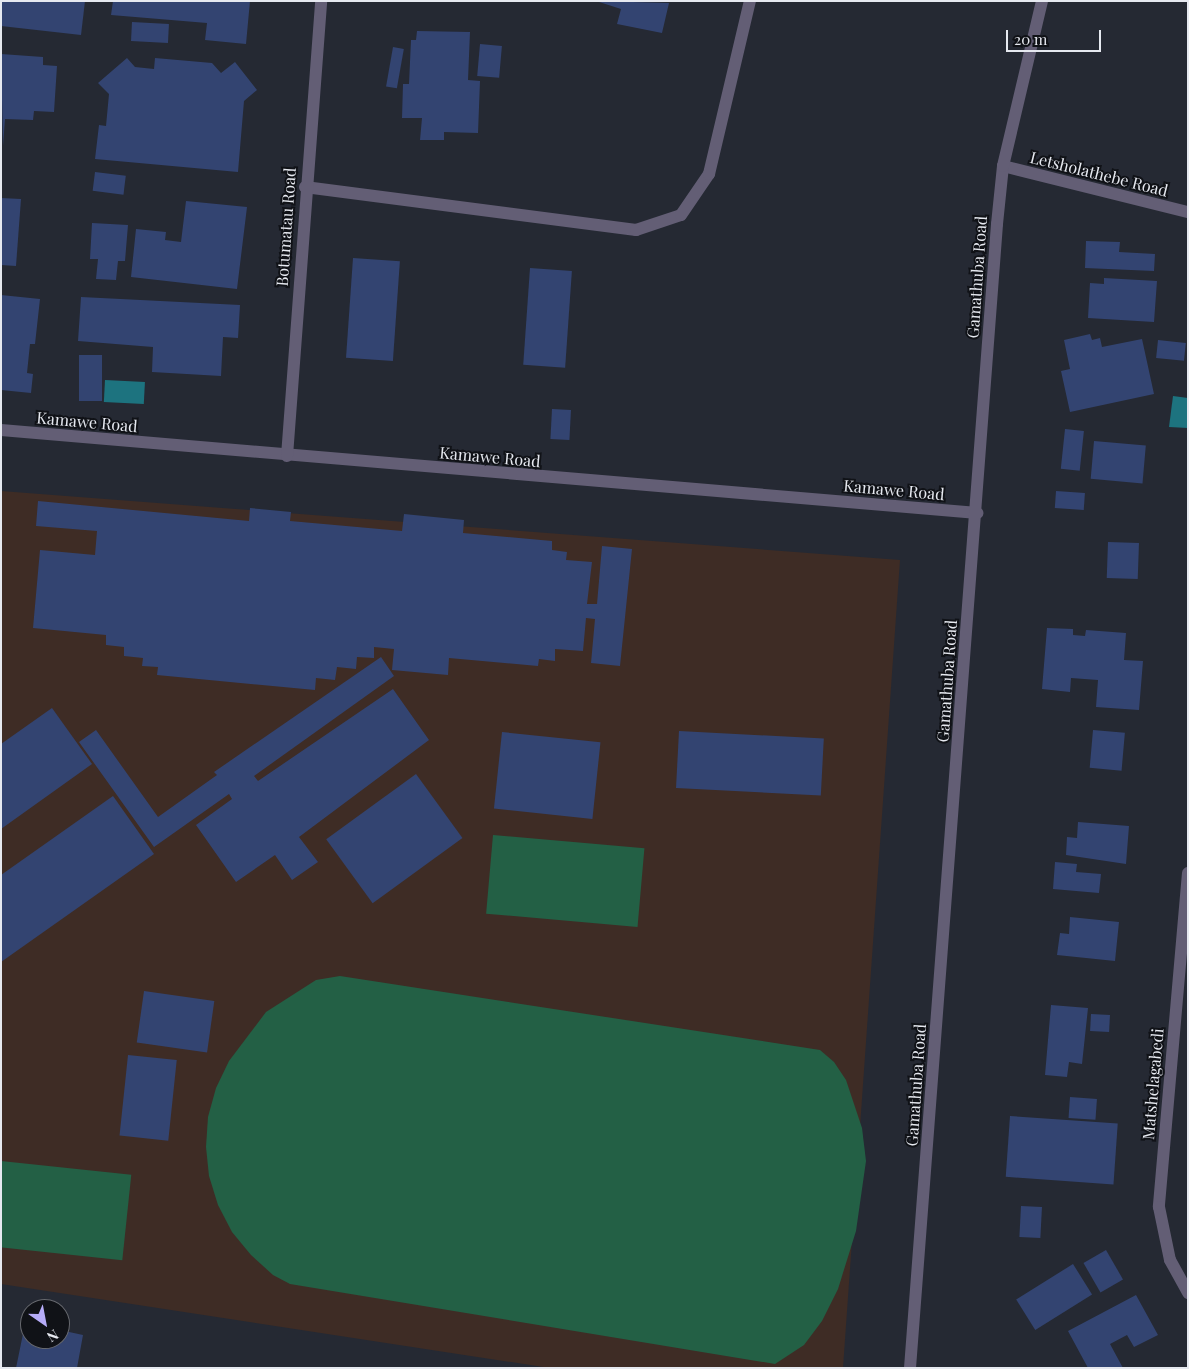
<!DOCTYPE html>
<html>
<head>
<meta charset="utf-8">
<style>
	body { margin:0 }
	#map { position:relative; width:1189px; height:1369px; overflow:hidden; background:#252933; font-family:"Playfair Display",serif }
	div>[style] { position:absolute }
	[style*='--x'] { left:calc(var(--x)*1px); top:calc(var(--y)*1px); width:calc(var(--w)*1px); rotate:calc(var(--a)*1deg) }
	.commercial>* { inset:0; background:#3e2c25 }
	.green>* { inset:0; background:#236045; transform-origin:0 0 }
	.water>* { inset:0; background:#1d737f; transform-origin:0 0 }
	.building>* { inset:0; background:#334471; transform-origin:0 0 }
	.minor>* { height:12px; margin:-6px; padding:0 6px; transform-origin:6px; border-radius:6px; background:#635e75 }
	span { translate:-50% -50%; white-space:nowrap; text-align:center; line-height:1.15; -webkit-text-stroke:4px #101217; paint-order:stroke }
	.street-label { font-size:16px; color:#e6e9f0 }
	.frame { position:absolute; inset:0; border:2px solid #e6e9f0; pointer-events:none }
	.north { position:absolute; left:20px; top:1299px; width:50px; height:50px; box-sizing:border-box; background:#101217; border:1px solid #66686e; border-radius:50%; rotate:147deg; font-size:14px; font-weight:700; line-height:20px; text-align:center; color:#e6e9f0 }
	.north::after { content:''; display:block; margin:auto; width:18px; height:22px; background:#b6acf8; clip-path:polygon(50% 0,100% 100%,50% 72%,0 100%) }
	.scale { position:absolute; left:1006px; top:30px; width:95px; height:22px; box-sizing:border-box; border:2px solid #e6e9f0; border-top:0; padding-left:6px; font-size:15px; line-height:18px; white-space:nowrap; color:#e6e9f0; -webkit-text-stroke:4px #101217; paint-order:stroke }
</style>
</head>
<body>
<div id="map">
	<div class="commercial">
		<div style="clip-path:polygon(1px 491px,900px 560px,843px 1368px,550px 1368px,1px 1284px)"></div>
	</div>
	<div class="green">
		<div style="left:493px;top:835px;width:152px;height:79px;rotate:5deg"></div>
		<div style="clip-path:polygon(340px 976px,820px 1050px,834px 1062px,846px 1080px,862px 1128px,866px 1161px,856px 1231px,838px 1289px,822px 1321px,804px 1345px,775px 1364px,290px 1284px,273px 1275px,251px 1255px,232px 1232px,218px 1205px,209px 1176px,206px 1147px,208px 1117px,216px 1088px,229px 1061px,266px 1012px,316px 980px)"></div>
		<div style="left:1px;top:1161px;width:131px;height:86px;rotate:6deg"></div>
	</div>
	<div class="water">
		<div style="left:105px;top:380px;width:40px;height:22px;rotate:3deg"></div>
		<div style="clip-path:polygon(1173px 396px,1188px 398px,1188px 428px,1169px 427px)"></div>
	</div>
	<div class="building">
		<div style="clip-path:polygon(1px 1px,85px 1px,81px 35px,1px 26px)"></div>
		<div style="clip-path:polygon(113px 1px,250px 1px,246px 44px,205px 40px,207px 23px,111px 15px)"></div>
		<div style="clip-path:polygon(596px 1px,669px 3px,662px 33px,617px 24px,621px 9px)"></div>
		<div style="left:132px;top:22px;width:37px;height:19px;rotate:3deg"></div>
		<div style="clip-path:polygon(417px 31px,470px 32px,468px 80px,480px 81px,478px 133px,444px 132px,444px 140px,420px 140px,422px 118px,402px 118px,403px 84px,409px 84px,411px 40px,416px 40px)"></div>
		<div style="left:480px;top:44px;width:22px;height:32px;rotate:5deg"></div>
		<div style="left:393px;top:47px;width:11px;height:40px;rotate:10deg"></div>
		<div style="clip-path:polygon(1px 54px,43px 57px,43px 65px,57px 66px,54px 112px,34px 111px,33px 120px,5px 119px,3px 146px)"></div>
		<div style="clip-path:polygon(127px 58px,135px 67px,154px 69px,155px 58px,212px 63px,221px 73px,235px 62px,257px 90px,244px 101px,238px 172px,95px 159px,99px 125px,106px 126px,109px 94px,98px 83px)"></div>
		<div style="left:95px;top:172px;width:31px;height:19px;rotate:7deg"></div>
		<div style="clip-path:polygon(1px 198px,21px 199px,16px 266px,1px 265px)"></div>
		<div style="clip-path:polygon(186px 201px,247px 207px,237px 289px,131px 277px,136px 229px,166px 232px,165px 240px,181px 242px)"></div>
		<div style="clip-path:polygon(92px 223px,128px 225px,125px 261px,118px 261px,116px 280px,96px 279px,98px 259px,90px 259px)"></div>
		<div style="clip-path:polygon(1086px 241px,1120px 242px,1119px 252px,1155px 254px,1154px 271px,1085px 268px)"></div>
		<div style="left:353px;top:258px;width:47px;height:100px;rotate:4deg"></div>
		<div style="left:530px;top:268px;width:42px;height:97px;rotate:4deg"></div>
		<div style="clip-path:polygon(1104px 278px,1157px 281px,1154px 322px,1088px 318px,1090px 283px,1104px 284px)"></div>
		<div style="clip-path:polygon(1px 295px,40px 299px,35px 344px,30px 344px,27px 373px,33px 374px,31px 393px,1px 390px)"></div>
		<div style="clip-path:polygon(81px 297px,240px 305px,238px 338px,223px 337px,221px 376px,152px 372px,153px 347px,78px 341px)"></div>
		<div style="clip-path:polygon(1090px 334px,1092px 340px,1100px 338px,1102px 347px,1142px 339px,1154px 394px,1070px 412px,1061px 371px,1070px 369px,1064px 340px)"></div>
		<div style="left:1158px;top:340px;width:28px;height:18px;rotate:6deg"></div>
		<div style="left:79px;top:355px;width:23px;height:46px"></div>
		<div style="left:552px;top:409px;width:19px;height:30px;rotate:3deg"></div>
		<div style="left:1065px;top:429px;width:19px;height:40px;rotate:6deg"></div>
		<div style="left:1094px;top:441px;width:52px;height:38px;rotate:5deg"></div>
		<div style="left:1056px;top:491px;width:29px;height:17px;rotate:4deg"></div>
		<div style="clip-path:polygon(38px 501px,249px 521px,250px 508px,291px 512px,290px 521px,402px 531px,404px 514px,464px 520px,463px 533px,552px 541px,552px 550px,567px 552px,566px 560px,592px 562px,587px 604px,597px 604px,602px 546px,632px 549px,620px 666px,591px 663px,595px 619px,586px 618px,583px 651px,555px 649px,555px 661px,539px 659px,538px 666px,449px 658px,448px 675px,392px 670px,394px 649px,374px 647px,374px 658px,357px 657px,356px 669px,337px 667px,335px 680px,316px 678px,315px 690px,157px 675px,158px 667px,142px 666px,143px 658px,124px 656px,124px 647px,106px 645px,106px 635px,33px 628px,40px 550px,95px 555px,97px 531px,36px 526px)"></div>
		<div style="left:1108px;top:542px;width:31px;height:36px;rotate:2deg"></div>
		<div style="clip-path:polygon(1047px 628px,1073px 629px,1073px 635px,1085px 636px,1086px 630px,1126px 633px,1124px 660px,1143px 661px,1139px 710px,1096px 707px,1098px 680px,1071px 678px,1070px 692px,1042px 689px)"></div>
		<div style="clip-path:polygon(381px 657px,394px 676px,254px 776px,258px 781px,393px 689px,429px 740px,299px 837px,318px 862px,292px 880px,275px 855px,236px 882px,196px 825px,232px 799px,229px 794px,154px 847px,79px 742px,96px 730px,158px 817px,217px 775px,214px 772px)"></div>
		<div style="clip-path:polygon(52px 708px,92px 764px,1px 829px,1px 744px)"></div>
		<div style="left:1093px;top:730px;width:32px;height:38px;rotate:5deg"></div>
		<div style="left:679px;top:731px;width:145px;height:57px;rotate:3deg"></div>
		<div style="left:502px;top:732px;width:99px;height:77px;rotate:6deg"></div>
		<div style="left:416px;top:774px;width:79px;height:111px;rotate:54deg"></div>
		<div style="clip-path:polygon(113px 796px,154px 854px,1px 962px,1px 875px)"></div>
		<div style="clip-path:polygon(1078px 822px,1129px 826px,1126px 864px,1066px 855px,1067px 837px,1077px 838px)"></div>
		<div style="clip-path:polygon(1055px 862px,1077px 864px,1076px 872px,1101px 874px,1099px 893px,1053px 889px)"></div>
		<div style="clip-path:polygon(1070px 917px,1119px 922px,1115px 961px,1057px 955px,1060px 933px,1069px 934px)"></div>
		<div style="left:144px;top:991px;width:71px;height:52px;rotate:8deg"></div>
		<div style="clip-path:polygon(1051px 1005px,1088px 1008px,1082px 1064px,1069px 1062px,1067px 1077px,1045px 1075px)"></div>
		<div style="left:1091px;top:1014px;width:19px;height:17px;rotate:3deg"></div>
		<div style="left:128px;top:1055px;width:49px;height:81px;rotate:6deg"></div>
		<div style="left:1070px;top:1097px;width:27px;height:21px;rotate:4deg"></div>
		<div style="left:1010px;top:1116px;width:108px;height:61px;rotate:4deg"></div>
		<div style="left:1021px;top:1206px;width:21px;height:31px;rotate:3deg"></div>
		<div style="left:1106px;top:1250px;width:34px;height:26px;rotate:60deg"></div>
		<div style="left:1073px;top:1264px;width:36px;height:67px;rotate:58deg"></div>
		<div style="clip-path:polygon(1136px 1295px,1158px 1335px,1134px 1347px,1127px 1335px,1110px 1344px,1123px 1368px,1088px 1368px,1068px 1331px)"></div>
		<div style="clip-path:polygon(25px 1324px,30px 1325px,30px 1339px,60px 1339px,60px 1330px,83px 1335px,77px 1368px,16px 1368px)"></div>
	</div>
	<div class="minor">
		<div style="--x:1003;--y:166;--w:191;--a:14"></div>
		<div style="--x:305;--y:187;--w:334;--a:7.4"></div>
		<div style="--x:636;--y:230;--w:47;--a:-18.4"></div>
		<div style="--x:681;--y:215;--w:50;--a:-55.7"></div>
		<div style="--x:709;--y:174;--w:178;--a:-76.7"></div>
		<div style="--x:1;--y:430;--w:980;--a:4.86"></div>
		<div style="--x:287;--y:456;--w:456;--a:-85.7"></div>
		<div style="--x:1188;--y:873;--w:335;--a:95"></div>
		<div style="--x:1159;--y:1207;--w:54;--a:78.3"></div>
		<div style="--x:1170;--y:1260;--w:38;--a:61"></div>
		<div style="--x:910;--y:1368;--w:1147;--a:-85.65"></div>
		<div style="--x:997;--y:224;--w:58;--a:-84.1"></div>
		<div style="--x:1003;--y:166;--w:170;--a:-76.7"></div>
	</div>
	<div class="street-label">
		<span style="left:1099px;top:174px;rotate:14deg">Letsholathebe Road</span>
		<span style="left:286px;top:227px;rotate:-86deg">Botumatau Road</span>
		<span style="left:977px;top:277px;rotate:-86deg">Gamathuba Road</span>
		<span style="left:87px;top:422px;rotate:5deg">Kamawe Road</span>
		<span style="left:490px;top:457px;rotate:5deg">Kamawe Road</span>
		<span style="left:894px;top:490px;rotate:5deg">Kamawe Road</span>
		<span style="left:947px;top:681px;rotate:-86deg">Gamathuba Road</span>
		<span style="left:1153px;top:1084px;rotate:-85deg">Matshelagabedi</span>
		<span style="left:916px;top:1085px;rotate:-86deg">Gamathuba Road</span>
	</div>
	<div class="frame"></div>
	<div class="north">N</div>
	<div class="scale">20 m</div>
</div>
</body>
</html>
